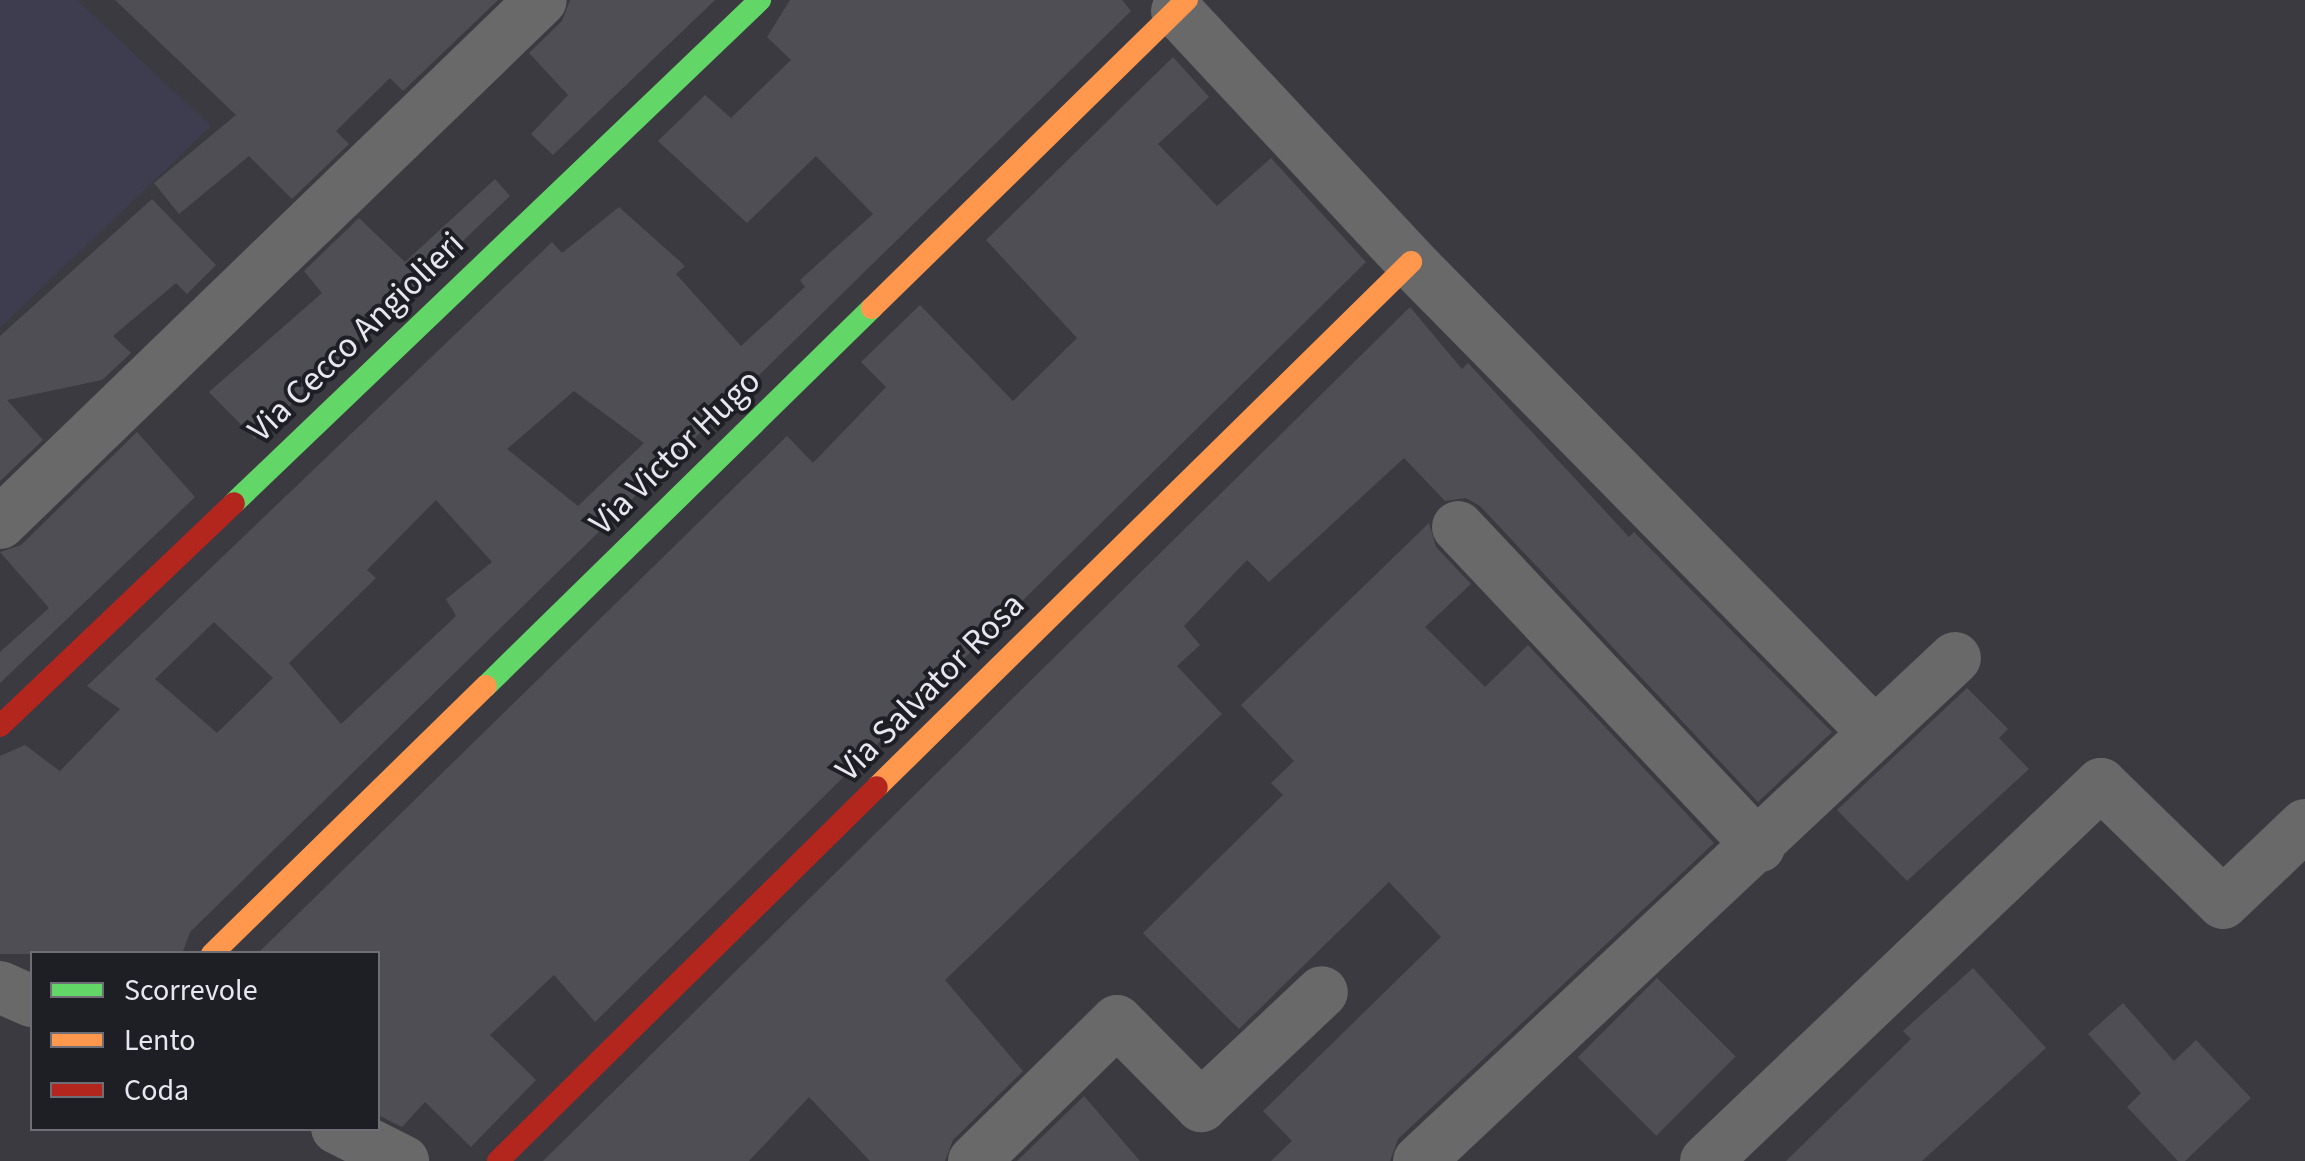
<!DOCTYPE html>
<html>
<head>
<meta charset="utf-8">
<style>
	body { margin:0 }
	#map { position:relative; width:2305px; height:1161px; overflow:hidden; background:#3a3a40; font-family:"Source Sans 3",sans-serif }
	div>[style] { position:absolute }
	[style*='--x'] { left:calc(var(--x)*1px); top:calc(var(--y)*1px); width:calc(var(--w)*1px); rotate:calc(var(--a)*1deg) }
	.built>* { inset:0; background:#3d3d4f }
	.building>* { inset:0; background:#4f4e54; transform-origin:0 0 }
	.street>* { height:52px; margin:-26px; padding:0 26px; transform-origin:26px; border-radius:26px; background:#6a6969 }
	.fast>* { height:22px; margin:-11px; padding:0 11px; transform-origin:11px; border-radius:11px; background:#63d668 }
	.slow>* { height:22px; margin:-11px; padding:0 11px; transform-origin:11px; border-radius:11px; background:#ff974d }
	.jam>* { height:22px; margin:-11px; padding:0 11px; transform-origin:11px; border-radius:11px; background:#b3261e }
	span { translate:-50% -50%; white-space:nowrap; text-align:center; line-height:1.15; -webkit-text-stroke:8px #1e1e25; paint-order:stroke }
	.street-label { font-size:35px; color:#e8e7f1 }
	.legend { position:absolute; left:30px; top:951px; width:350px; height:180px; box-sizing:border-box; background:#1e1e25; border:2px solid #6f6e77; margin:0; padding:12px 18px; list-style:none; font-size:30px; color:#e8e7f1 }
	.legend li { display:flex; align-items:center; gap:20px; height:50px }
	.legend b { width:50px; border:2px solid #6f6e77 }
</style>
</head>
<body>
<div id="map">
	<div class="built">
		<div style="clip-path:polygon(0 0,77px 0,211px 126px,0 328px)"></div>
	</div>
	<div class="building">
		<div style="clip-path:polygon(115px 0,498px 0,403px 91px,390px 78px,336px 131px,349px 144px,292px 199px,249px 156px,179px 214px,154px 183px,236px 115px)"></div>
		<div style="clip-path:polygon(570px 0,715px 0,553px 155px,531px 134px,568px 95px,529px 53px,562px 21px)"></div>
		<div style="clip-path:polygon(evenodd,790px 0,1122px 0,1131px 11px,190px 932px,182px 954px,0 954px,0 756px,25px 745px,60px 771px,120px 709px,87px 686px,552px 242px,562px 253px,619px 207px,685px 266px,676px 274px,741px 346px,805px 287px,800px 280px,873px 214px,816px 156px,747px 223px,658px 141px,705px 95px,731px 118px,791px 60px,767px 37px,790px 0,574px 391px,644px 443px,578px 506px,507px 449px,574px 391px,790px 0,436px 500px,492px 562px,446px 599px,456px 616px,341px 724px,289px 663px,376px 578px,367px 570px,436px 500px,790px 0,214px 622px,273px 678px,217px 733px,155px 679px,214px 622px)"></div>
		<div style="clip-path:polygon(1173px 57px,1209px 97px,1158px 144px,1217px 206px,1271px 158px,1366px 262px,595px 1022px,554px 975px,490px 1035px,536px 1080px,471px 1147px,425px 1102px,402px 1127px,378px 1115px,378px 954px,257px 954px,787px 436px,813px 463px,886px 387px,861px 362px,920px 305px,1013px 401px,1077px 338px,986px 240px)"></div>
		<div style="clip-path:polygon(495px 179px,510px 196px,255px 439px,209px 392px,322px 293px,304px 271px,359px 218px,405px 262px)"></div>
		<div style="clip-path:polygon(152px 199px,216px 265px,187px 294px,176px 283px,113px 336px,131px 353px,102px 380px,7px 400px,43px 440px,0 481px,0 336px)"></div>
		<div style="clip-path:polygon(1410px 307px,1462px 369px,1468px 363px,1629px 537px,1634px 532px,1832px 732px,1758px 802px,1480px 506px,1466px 498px,1445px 501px,1404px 458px,1269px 582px,1247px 560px,1184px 626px,1200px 645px,1177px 666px,1222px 714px,945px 980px,1023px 1071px,953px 1140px,945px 1161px,870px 1161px,809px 1097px,749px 1161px,543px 1161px)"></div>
		<div style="clip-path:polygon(137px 432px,195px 497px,0 683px,0 652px,49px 608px,0 552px,21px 545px)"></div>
		<div style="clip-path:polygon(1429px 523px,1436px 547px,1471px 584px,1425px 627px,1485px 687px,1528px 645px,1714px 843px,1398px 1139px,1390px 1161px,1271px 1161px,1292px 1141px,1263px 1111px,1441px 937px,1389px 882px,1239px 1029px,1143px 933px,1283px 795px,1271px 783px,1294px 761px,1241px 705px)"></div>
		<div style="clip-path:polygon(1967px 688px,2008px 729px,1999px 738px,2029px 769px,1907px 881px,1837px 810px)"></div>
		<div style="clip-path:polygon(1973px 968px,2046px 1048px,1922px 1161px,1786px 1161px,1911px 1039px,1903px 1031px)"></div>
		<div style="left:1657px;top:978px;width:111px;height:112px;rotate:45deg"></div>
		<div style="clip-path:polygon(2123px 1003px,2174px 1061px,2196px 1040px,2251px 1098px,2185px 1161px,2178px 1161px,2127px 1107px,2141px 1093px,2088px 1034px)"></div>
		<div style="clip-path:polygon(1084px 1096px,1140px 1161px,1017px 1161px)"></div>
	</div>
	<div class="street">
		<div style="--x:1177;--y:11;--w:343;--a:47"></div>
		<div style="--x:1411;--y:262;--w:661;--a:45.43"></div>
		<div style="--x:0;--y:523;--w:752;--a:-44.03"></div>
		<div style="--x:1458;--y:527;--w:439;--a:46.7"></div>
		<div style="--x:0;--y:987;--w:35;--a:24"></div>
		<div style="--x:337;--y:1128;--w:74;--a:26.6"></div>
		<div style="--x:974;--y:1161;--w:200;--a:-44.4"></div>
		<div style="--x:1117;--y:1021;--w:120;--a:45.3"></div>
		<div style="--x:1201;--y:1106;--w:166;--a:-43.3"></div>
		<div style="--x:1419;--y:1161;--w:735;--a:-43.18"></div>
		<div style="--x:1706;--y:1161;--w:546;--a:-43.66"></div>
		<div style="--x:2101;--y:784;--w:170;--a:44.3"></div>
		<div style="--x:2223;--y:903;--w:113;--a:-43.6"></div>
	</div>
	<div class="fast">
		<div style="--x:234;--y:503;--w:728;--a:-43.72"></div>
		<div style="--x:486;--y:686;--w:540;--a:-44.4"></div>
	</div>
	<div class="slow">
		<div style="--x:872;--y:308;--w:441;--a:-44.4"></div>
		<div style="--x:877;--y:787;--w:749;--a:-44.51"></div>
		<div style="--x:212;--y:954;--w:383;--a:-44.4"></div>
	</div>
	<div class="jam">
		<div style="--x:0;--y:726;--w:323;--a:-43.6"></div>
		<div style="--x:498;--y:1161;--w:532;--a:-44.62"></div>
	</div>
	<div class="street-label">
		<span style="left:356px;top:337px;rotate:-44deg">Via Cecco Angiolieri</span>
		<span style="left:675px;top:452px;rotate:-44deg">Via Victor Hugo</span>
		<span style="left:930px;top:687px;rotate:-45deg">Via Salvator Rosa</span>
	</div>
	<ul class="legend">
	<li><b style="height:12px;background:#63d668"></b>Scorrevole</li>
	<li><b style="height:12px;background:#ff974d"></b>Lento</li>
	<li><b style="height:12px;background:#b3261e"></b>Coda</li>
	</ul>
</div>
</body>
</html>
